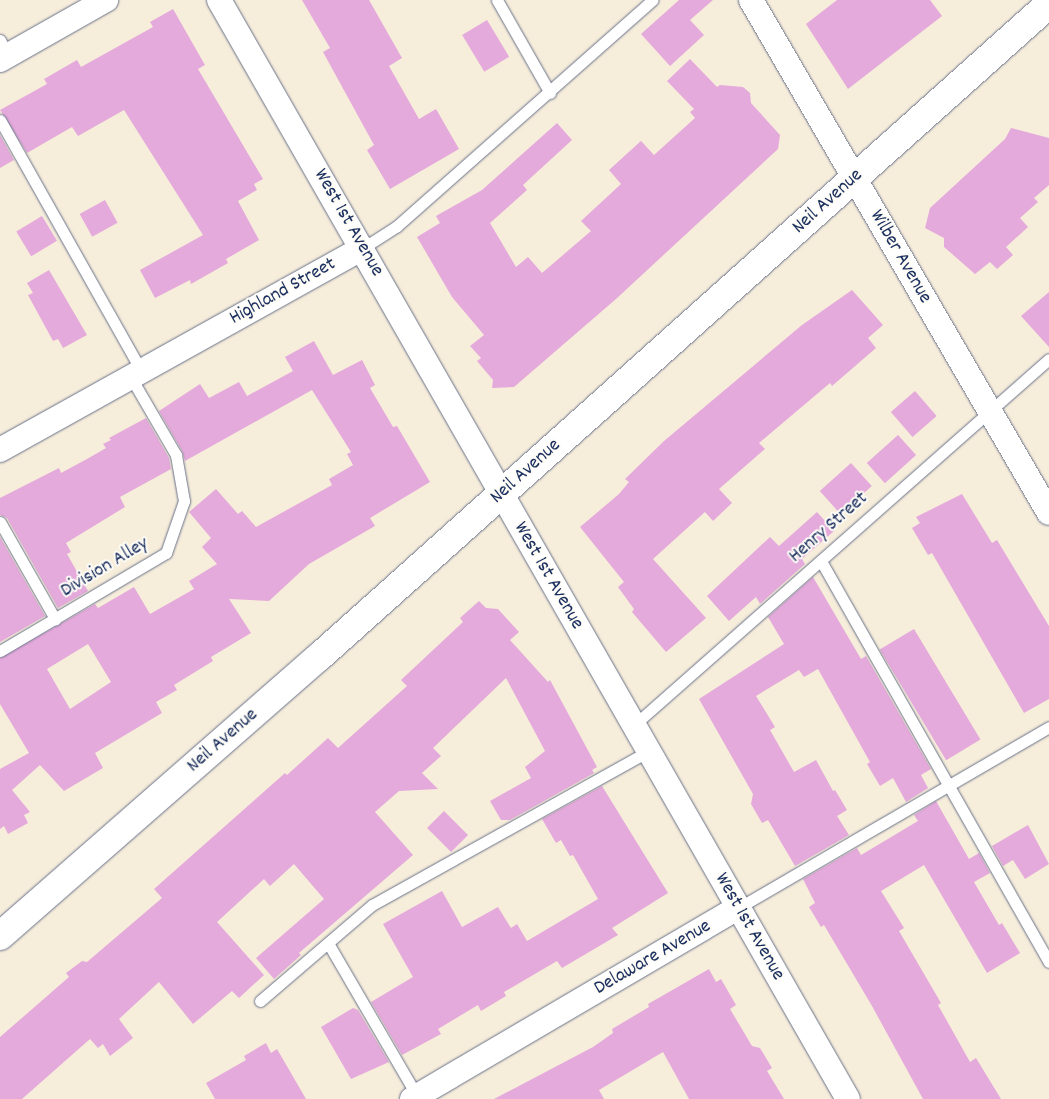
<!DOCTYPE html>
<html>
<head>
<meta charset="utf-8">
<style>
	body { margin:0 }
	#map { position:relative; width:1049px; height:1099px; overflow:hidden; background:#f7eddb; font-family:Dekko,sans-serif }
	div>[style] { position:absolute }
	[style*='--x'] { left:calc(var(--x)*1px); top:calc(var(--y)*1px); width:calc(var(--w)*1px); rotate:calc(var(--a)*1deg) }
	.building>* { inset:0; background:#e4aadb; transform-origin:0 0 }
	.roads { filter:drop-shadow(0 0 1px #68728a) drop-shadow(0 0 1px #68728a) }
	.lane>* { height:11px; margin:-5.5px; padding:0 5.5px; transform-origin:5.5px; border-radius:5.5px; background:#fff }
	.street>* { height:24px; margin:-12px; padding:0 12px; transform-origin:12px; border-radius:12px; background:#fff }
	.secondary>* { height:28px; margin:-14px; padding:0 14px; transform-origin:14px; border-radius:14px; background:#fff }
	span { translate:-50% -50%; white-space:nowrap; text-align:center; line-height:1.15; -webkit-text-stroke:4px #fdfcf7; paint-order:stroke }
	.street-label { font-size:20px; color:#1b2f5e }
</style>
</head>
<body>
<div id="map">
	<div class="building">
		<div style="clip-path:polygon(302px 0,369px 0,402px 58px,389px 66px,419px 119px,436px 109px,459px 149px,390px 189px,367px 150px,374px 145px,323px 52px,330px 48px)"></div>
		<div style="clip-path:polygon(679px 0,713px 0,690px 20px,704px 35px,670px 66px,641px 34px)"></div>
		<div style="clip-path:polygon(837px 0,930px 0,942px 16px,848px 89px,806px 24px)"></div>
		<div style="clip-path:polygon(173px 9px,205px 65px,198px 69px,263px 179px,254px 184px,257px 190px,238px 201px,259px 240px,226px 259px,228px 263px,191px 284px,190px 280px,155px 298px,140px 270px,203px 235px,124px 110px,78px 136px,72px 127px,27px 153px,0 110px,47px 84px,44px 79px,77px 60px,81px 67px,153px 27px,150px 22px)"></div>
		<div style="left:487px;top:20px;width:43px;height:29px;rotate:59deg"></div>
		<div style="clip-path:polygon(690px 59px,717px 87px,720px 85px,743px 87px,750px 93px,751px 103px,780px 135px,778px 149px,616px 299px,514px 387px,492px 388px,493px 380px,477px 361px,481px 358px,470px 346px,484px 335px,452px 297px,417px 237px,440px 223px,436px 216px,482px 190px,557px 123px,572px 140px,523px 185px,527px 190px,490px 223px,516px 267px,528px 257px,542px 273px,591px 231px,581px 221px,621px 184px,609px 170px,641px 141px,654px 155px,695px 118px,690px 112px,694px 109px,667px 81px)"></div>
		<div style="clip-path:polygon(1011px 128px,1049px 138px,1049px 185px,1034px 198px,1038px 202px,1020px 218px,1028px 227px,1006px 247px,1013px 255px,997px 269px,990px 262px,975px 274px,944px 247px,944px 238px,925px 228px,930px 208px,1005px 139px)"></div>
		<div style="clip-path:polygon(0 135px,14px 160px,0 168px)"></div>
		<div style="left:105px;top:200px;width:26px;height:29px;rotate:61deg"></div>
		<div style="left:42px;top:216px;width:29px;height:30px;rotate:59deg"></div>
		<div style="clip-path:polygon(49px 270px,87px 335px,63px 348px,58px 339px,53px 341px,28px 295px,33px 293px,27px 283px)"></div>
		<div style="clip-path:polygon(852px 290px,883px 325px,868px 338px,876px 348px,832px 386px,830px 383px,759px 443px,765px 449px,719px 489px,732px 503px,713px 521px,705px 512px,653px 559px,706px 618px,666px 652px,632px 612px,634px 609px,618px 587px,624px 582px,580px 527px,619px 494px,629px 482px,625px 479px,664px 441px,802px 325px)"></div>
		<div style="clip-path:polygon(1049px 292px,1049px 347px,1021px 316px)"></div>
		<div style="clip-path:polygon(evenodd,314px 341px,333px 375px,362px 360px,375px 385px,370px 388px,393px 427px,397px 426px,430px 482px,370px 518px,375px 526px,309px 564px,269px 601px,229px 599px,251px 633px,211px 657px,213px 661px,174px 685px,177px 690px,156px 702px,162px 713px,95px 753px,103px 768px,64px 791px,40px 765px,12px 790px,30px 812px,24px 815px,28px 823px,8px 834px,4px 826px,0 829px,0 769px,29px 753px,0 704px,0 658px,95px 604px,98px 608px,134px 587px,150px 614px,194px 589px,189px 581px,217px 564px,202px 547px,211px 538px,189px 512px,216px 489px,238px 514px,242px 511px,256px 527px,332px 485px,329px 479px,353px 465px,347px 454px,351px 452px,312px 390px,185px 461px,182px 451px,159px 411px,200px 384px,209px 398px,239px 382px,247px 396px,293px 371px,285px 357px,314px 341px,88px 644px,111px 682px,70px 709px,47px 669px,88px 644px)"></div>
		<div style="left:915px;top:391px;width:33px;height:32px;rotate:49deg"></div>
		<div style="clip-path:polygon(146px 418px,169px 458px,171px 469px,120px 497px,125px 507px,66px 543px,71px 552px,67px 554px,88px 591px,58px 608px,7px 518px,0 515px,0 498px,59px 468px,61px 473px,87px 459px,106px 448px,103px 444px,111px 440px,109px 438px)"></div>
		<div style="left:898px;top:435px;width:27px;height:42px;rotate:48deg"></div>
		<div style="left:851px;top:463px;width:31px;height:42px;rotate:48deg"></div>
		<div style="clip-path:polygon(962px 494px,992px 543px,997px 540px,1049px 626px,1049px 699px,1024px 713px,932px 553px,928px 555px,912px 528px,920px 523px,916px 517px)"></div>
		<div style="clip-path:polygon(817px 512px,834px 531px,802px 559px,805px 564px,760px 604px,756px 597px,729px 621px,707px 596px,770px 537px,779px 546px)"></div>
		<div style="clip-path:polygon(0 537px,45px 616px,0 642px)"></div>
		<div style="clip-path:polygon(813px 577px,861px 659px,866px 656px,931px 769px,921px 775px,928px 788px,906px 802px,893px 778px,880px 786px,867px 764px,870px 762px,818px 669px,804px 677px,799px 670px,756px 696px,775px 727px,770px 730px,794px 772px,816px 760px,833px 791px,835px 790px,847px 810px,837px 816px,849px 835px,795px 866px,768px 820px,762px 823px,751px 804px,753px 794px,699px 699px,784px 644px,768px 617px)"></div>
		<div style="clip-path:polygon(479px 601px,486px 608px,498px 609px,519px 632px,510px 640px,548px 682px,550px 680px,597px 767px,592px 770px,594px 773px,510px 820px,501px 820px,490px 801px,531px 778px,525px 767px,545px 751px,506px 678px,433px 748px,441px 756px,422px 773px,438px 789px,399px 791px,375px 812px,413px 855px,299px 953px,301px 955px,274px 979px,256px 958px,324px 899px,294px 864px,270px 886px,264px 879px,217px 922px,264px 975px,239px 998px,232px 991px,193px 1024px,159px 982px,119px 1019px,133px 1038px,110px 1056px,103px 1044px,98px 1048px,90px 1039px,22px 1099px,0 1099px,0 1037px,69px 977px,66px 973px,82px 961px,87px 962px,162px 898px,154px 889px,285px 773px,287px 775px,328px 738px,338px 748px,407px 686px,401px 680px,463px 622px,460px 618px)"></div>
		<div style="left:914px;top:629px;width:129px;height:40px;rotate:59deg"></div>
		<div style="clip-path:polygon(602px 786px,668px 893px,612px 928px,618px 935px,562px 968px,557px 961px,504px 992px,506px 996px,481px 1011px,478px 1005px,438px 1029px,441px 1034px,402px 1055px,371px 1002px,413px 977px,383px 924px,442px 891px,462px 927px,498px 907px,511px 928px,517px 924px,527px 941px,598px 899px,573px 855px,570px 856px,561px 840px,556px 843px,542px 819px)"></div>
		<div style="clip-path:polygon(936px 801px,969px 859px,979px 853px,990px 873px,974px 882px,999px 925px,1002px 923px,1020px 953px,987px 973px,924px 865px,881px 891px,904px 928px,899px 931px,941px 1003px,938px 1005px,970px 1062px,976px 1058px,1001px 1099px,923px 1099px,872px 1006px,824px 925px,821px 927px,809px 907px,815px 903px,803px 879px,857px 848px,861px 855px,918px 821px,914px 815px)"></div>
		<div style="left:444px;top:811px;width:34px;height:24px;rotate:45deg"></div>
		<div style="clip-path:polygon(1028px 825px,1049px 864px,1025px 879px,1013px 860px,1003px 866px,992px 846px)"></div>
		<div style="clip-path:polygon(709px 969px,716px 982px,721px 979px,736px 1005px,730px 1009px,752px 1046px,760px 1048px,772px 1068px,767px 1071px,784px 1099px,689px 1099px,663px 1052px,599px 1090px,604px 1099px,494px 1099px,593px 1047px,613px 1033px,612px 1029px,649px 1007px,648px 1004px)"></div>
		<div style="clip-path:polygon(353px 1008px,358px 1010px,389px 1062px,351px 1079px,321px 1027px)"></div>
		<div style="clip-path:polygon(266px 1043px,271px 1053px,277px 1049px,306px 1099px,215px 1099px,206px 1083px,246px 1060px,244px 1056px)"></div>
	</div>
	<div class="roads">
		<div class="lane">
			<div style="--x:497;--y:0;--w:107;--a:60.3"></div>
			<div style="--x:0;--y:40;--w:17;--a:62"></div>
			<div style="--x:0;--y:120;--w:287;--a:60.6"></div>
			<div style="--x:363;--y:248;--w:40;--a:-32.9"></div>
			<div style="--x:397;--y:226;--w:341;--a:-41.5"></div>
			<div style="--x:0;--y:522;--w:112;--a:60.4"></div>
			<div style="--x:821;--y:561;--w:461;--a:60.4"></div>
			<div style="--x:0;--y:651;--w:193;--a:-30.6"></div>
			<div style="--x:166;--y:553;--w:55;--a:-70.9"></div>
			<div style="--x:184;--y:501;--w:47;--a:-99.9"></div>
			<div style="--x:176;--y:455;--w:91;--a:-120.2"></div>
			<div style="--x:634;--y:725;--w:553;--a:-41.41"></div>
			<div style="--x:738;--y:908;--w:360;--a:-30.2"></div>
			<div style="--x:328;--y:943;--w:177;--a:59.8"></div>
			<div style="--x:260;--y:1001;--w:148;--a:-40.6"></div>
			<div style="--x:372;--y:905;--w:317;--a:-29.1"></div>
		</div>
		<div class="street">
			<div style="--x:219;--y:0;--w:1266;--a:60.22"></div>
			<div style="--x:751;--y:0;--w:593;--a:59.85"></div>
			<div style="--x:0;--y:60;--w:122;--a:-29.5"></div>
			<div style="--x:0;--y:450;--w:415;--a:-29.1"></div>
			<div style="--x:412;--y:1099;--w:378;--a:-30.4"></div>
		</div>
		<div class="secondary">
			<div style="--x:0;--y:936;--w:424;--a:-41.2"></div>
			<div style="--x:319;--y:657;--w:979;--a:-41.81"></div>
		</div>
	</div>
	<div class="street-label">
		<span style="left:828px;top:202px;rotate:-42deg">Neil Avenue</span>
		<span style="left:348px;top:223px;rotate:60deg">West 1st Avenue</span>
		<span style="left:900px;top:257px;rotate:60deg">Wilber Avenue</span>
		<span style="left:283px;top:292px;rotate:-29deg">Highland Street</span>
		<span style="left:526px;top:472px;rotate:-42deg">Neil Avenue</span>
		<span style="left:829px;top:528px;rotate:-41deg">Henry Street</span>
		<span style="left:105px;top:568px;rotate:-31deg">Division Alley</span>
		<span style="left:548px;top:576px;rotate:60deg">West 1st Avenue</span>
		<span style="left:223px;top:741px;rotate:-41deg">Neil Avenue</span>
		<span style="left:749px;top:927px;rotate:60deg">West 1st Avenue</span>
		<span style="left:653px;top:958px;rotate:-30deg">Delaware Avenue</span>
	</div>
</div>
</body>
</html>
